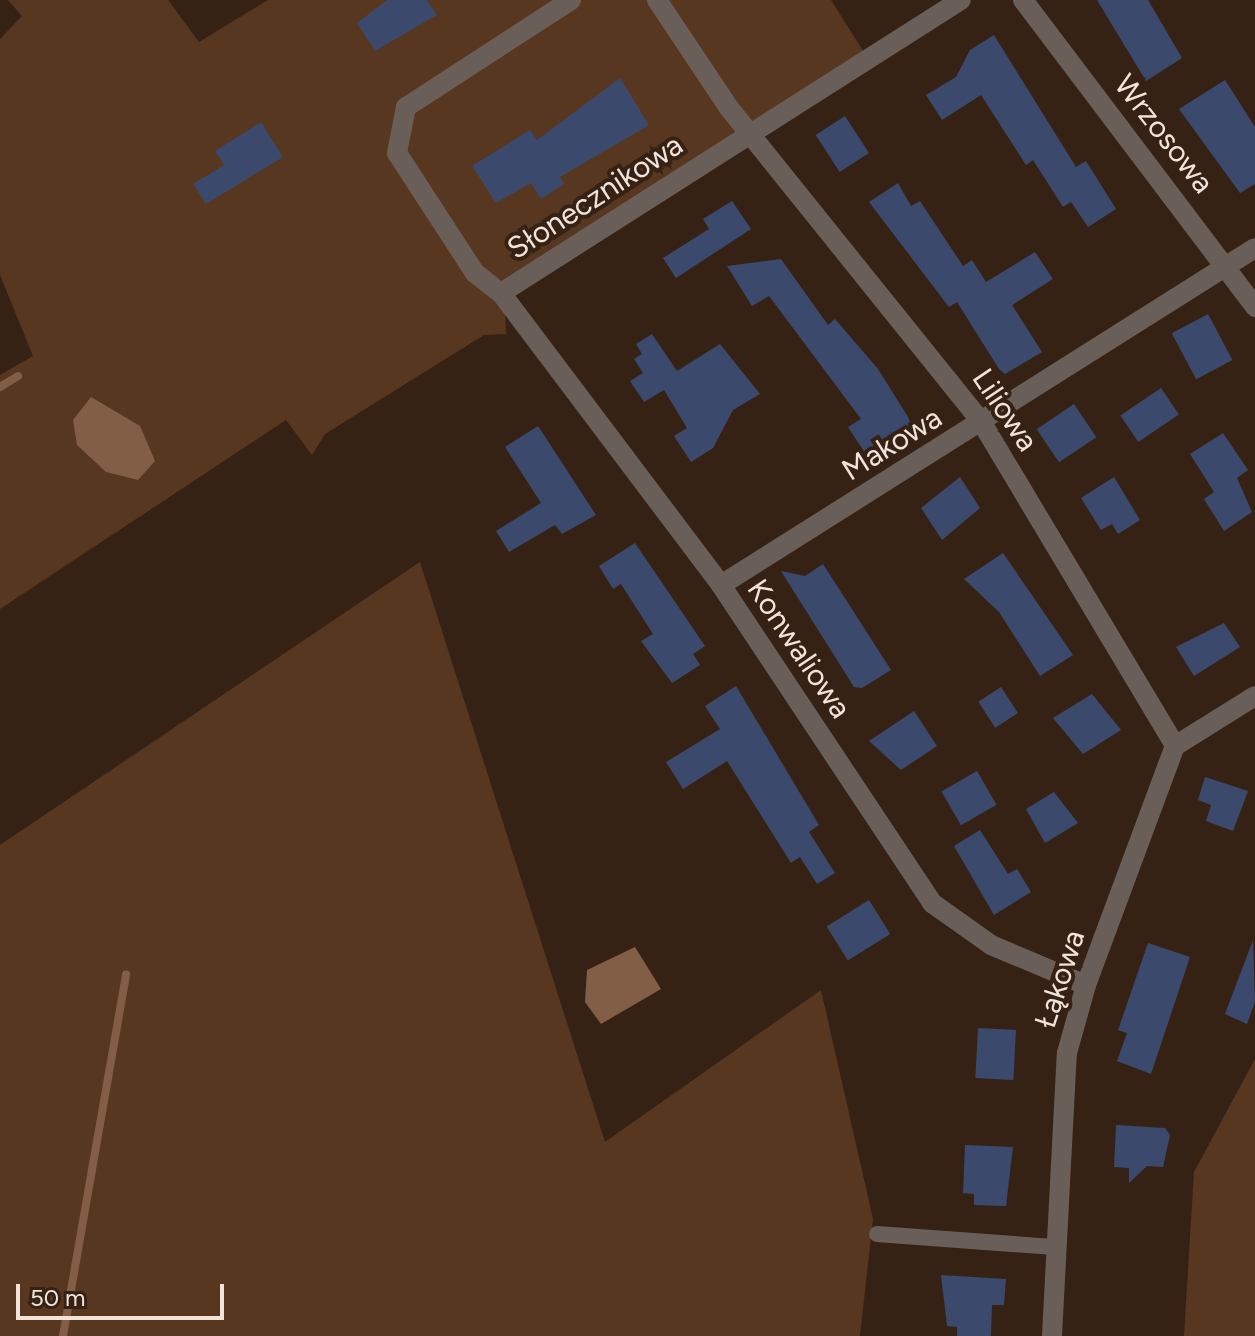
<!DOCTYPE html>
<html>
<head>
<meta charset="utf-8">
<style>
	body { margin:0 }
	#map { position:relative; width:1255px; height:1336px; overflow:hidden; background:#362214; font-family:Figtree,sans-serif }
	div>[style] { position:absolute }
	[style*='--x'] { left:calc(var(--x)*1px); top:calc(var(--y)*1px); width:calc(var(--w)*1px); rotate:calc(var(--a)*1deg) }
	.green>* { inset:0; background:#573720 }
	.water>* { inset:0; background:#835e46 }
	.stream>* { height:8px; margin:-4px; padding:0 4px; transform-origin:4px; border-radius:4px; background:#835e46 }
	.building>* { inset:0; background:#3b4a6c; transform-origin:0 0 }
	.lane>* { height:16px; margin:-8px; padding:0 8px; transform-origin:8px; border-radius:8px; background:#6a5f58 }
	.street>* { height:20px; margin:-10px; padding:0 10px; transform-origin:10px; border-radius:10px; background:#6a5f58 }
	span { translate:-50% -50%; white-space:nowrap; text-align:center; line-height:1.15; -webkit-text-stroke:8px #362214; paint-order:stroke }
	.street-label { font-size:30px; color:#f2e4db }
	.scale { position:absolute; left:16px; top:1284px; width:208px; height:36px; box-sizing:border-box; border:4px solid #f2e4db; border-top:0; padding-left:10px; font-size:24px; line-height:28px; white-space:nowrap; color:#f2e4db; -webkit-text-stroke:6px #362214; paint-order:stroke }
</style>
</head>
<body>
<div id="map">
	<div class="green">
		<div style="clip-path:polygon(8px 0,168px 0,199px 42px,268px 0,831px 0,865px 54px,504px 282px,506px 334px,484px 335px,325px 434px,312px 455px,286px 420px,0 609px,0 375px,33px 356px,0 275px,0 39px,22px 16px)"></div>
		<div style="clip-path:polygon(420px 562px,605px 1142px,821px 990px,873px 1219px,860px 1336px,0 1336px,0 845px)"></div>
		<div style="clip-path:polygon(1255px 1059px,1255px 1336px,1184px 1336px,1194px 1172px)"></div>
	</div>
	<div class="water">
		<div style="clip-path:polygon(91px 397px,140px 426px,155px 461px,138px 480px,106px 472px,77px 445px,73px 420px)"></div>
		<div style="clip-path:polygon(635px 947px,661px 989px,601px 1024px,585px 1002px,587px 970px)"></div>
	</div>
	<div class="stream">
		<div style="--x:0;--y:387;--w:21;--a:-31"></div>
		<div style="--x:63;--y:1336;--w:367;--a:-80.1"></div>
	</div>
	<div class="building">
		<div style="clip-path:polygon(387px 0,427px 0,437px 15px,375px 51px,357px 23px)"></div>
		<div style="clip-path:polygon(1097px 0,1148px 0,1182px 58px,1146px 81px)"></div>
		<div style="clip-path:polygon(994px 35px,1076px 167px,1086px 161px,1116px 209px,1088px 227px,1071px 202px,1063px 207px,1033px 160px,1026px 165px,981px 95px,942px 120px,926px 95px,956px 77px,970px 50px)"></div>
		<div style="clip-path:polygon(620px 78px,649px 125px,560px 177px,564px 184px,541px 199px,531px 183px,496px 203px,472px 166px,530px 130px,537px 140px)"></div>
		<div style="clip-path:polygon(1225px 80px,1255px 127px,1255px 184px,1240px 193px,1179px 109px)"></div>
		<div style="left:845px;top:116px;width:44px;height:35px;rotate:57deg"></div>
		<div style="clip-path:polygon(261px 122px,283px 157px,206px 204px,193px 184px,224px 165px,215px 151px)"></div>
		<div style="clip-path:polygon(898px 183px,911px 206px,920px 201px,963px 266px,972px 260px,986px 282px,1035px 252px,1053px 279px,1012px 305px,1042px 352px,1005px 374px,999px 369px,957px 302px,949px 307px,869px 202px)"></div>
		<div style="clip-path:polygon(732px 201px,751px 229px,676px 278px,663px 258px,709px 229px,703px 219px)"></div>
		<div style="clip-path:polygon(781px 259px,828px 325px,835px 319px,878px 369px,913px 425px,867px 456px,848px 427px,861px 419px,769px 296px,752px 306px,727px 266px)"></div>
		<div style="left:1208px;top:314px;width:52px;height:41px;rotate:62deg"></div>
		<div style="clip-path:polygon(652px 334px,677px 371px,720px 344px,760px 394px,733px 410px,713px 448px,691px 462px,674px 436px,687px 428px,664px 390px,644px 402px,630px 381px,643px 373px,634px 359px,642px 354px,636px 344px)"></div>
		<div style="left:1161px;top:388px;width:32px;height:49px;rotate:56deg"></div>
		<div style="left:1074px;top:404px;width:40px;height:45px;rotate:56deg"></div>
		<div style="clip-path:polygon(538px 426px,596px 515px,562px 534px,555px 525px,509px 552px,496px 531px,541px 503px,505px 447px)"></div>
		<div style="clip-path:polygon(1223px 433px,1248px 470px,1237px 478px,1252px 512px,1224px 531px,1204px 499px,1214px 492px,1190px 454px)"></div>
		<div style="clip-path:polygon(960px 477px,980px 508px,942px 540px,921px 508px)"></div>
		<div style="clip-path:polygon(1114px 477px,1140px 520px,1118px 534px,1112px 524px,1101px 530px,1081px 498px)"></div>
		<div style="clip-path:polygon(635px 543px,705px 646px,693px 654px,700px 665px,672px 683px,641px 641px,653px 634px,621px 584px,613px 589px,599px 566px)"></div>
		<div style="clip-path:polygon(1003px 553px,1073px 655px,1040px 676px,999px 612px,964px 579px)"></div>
		<div style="clip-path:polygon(823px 564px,891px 670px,862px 688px,854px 687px,781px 571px,805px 576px)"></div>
		<div style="clip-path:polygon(1224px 623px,1240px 647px,1194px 676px,1176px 647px)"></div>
		<div style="clip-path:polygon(736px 686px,819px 825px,809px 832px,835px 873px,817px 884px,800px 857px,791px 863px,727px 761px,683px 789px,666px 762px,720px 729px,705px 706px)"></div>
		<div style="left:1001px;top:687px;width:31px;height:27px;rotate:57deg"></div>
		<div style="clip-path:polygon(1092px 694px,1121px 730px,1083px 754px,1053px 718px)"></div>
		<div style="clip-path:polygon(914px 711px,937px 746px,901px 770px,869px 741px)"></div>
		<div style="left:977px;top:771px;width:39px;height:41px;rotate:60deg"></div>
		<div style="clip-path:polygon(1205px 777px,1248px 791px,1233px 831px,1206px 821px,1211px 805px,1198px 800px)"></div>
		<div style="clip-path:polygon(1054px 792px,1078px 823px,1045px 843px,1026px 809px)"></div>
		<div style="clip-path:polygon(980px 830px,1008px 874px,1017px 869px,1031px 892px,994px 915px,954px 846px)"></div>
		<div style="left:869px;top:900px;width:40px;height:50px;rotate:58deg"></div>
		<div style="clip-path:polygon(1253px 940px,1255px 1002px,1247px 1024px,1225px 1014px)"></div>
		<div style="clip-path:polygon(1148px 943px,1190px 957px,1151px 1074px,1117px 1061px,1127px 1033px,1118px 1030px)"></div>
		<div style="left:978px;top:1028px;width:38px;height:50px;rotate:3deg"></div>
		<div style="clip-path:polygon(1116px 1125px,1165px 1128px,1170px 1135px,1163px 1167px,1147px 1166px,1129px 1183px,1129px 1168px,1114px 1167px)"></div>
		<div style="clip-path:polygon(965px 1145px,1013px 1147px,1006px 1206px,974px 1205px,974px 1194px,963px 1193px)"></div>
		<div style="clip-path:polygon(941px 1275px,1006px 1279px,1004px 1305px,992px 1305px,991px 1336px,957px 1336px,957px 1327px,947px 1326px)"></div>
	</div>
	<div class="lane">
		<div style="--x:877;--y:1234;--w:179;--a:4.2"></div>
	</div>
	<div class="street">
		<div style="--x:571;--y:0;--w:197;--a:147"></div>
		<div style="--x:406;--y:107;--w:47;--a:101.1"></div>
		<div style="--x:397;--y:153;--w:143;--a:57"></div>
		<div style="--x:475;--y:273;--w:33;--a:38"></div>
		<div style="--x:501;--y:293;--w:366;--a:53"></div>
		<div style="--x:721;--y:585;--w:382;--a:56.4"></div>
		<div style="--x:932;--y:903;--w:72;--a:35.4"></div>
		<div style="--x:991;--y:945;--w:103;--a:22.8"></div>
		<div style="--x:657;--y:0;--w:130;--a:56.3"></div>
		<div style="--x:729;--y:108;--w:404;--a:51.2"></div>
		<div style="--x:982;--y:423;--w:376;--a:59.1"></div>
		<div style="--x:1023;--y:0;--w:385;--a:52.9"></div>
		<div style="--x:501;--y:293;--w:545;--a:-32.5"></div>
		<div style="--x:721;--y:585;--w:631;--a:-32.26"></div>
		<div style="--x:1052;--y:1336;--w:283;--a:-87"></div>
		<div style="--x:1067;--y:1053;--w:71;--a:-74.4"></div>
		<div style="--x:1086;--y:985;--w:255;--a:-69.6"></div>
		<div style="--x:1175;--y:746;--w:94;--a:-32"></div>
	</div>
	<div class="street-label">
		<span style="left:1164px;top:134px;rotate:52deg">Wrzosowa</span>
		<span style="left:595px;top:197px;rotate:-33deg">Słonecznikowa</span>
		<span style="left:1005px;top:410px;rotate:56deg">Liliowa</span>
		<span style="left:892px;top:444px;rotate:-32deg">Makowa</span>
		<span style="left:799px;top:649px;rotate:56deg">Konwaliowa</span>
		<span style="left:1060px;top:979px;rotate:-72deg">Łąkowa</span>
	</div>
	<div class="scale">50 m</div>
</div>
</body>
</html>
